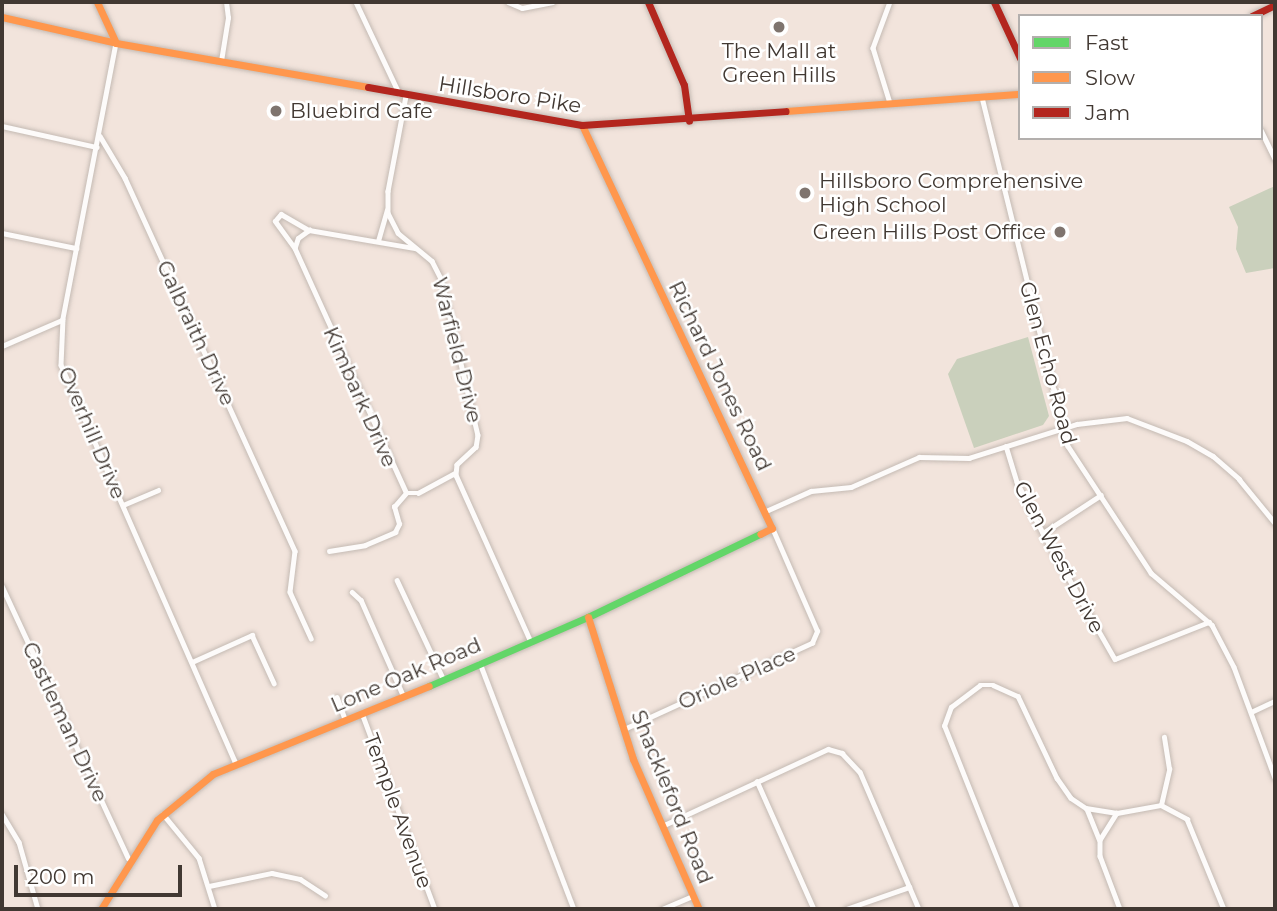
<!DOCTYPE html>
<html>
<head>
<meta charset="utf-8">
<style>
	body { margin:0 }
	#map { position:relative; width:1277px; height:911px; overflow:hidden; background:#f2e4dc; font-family:Montserrat,sans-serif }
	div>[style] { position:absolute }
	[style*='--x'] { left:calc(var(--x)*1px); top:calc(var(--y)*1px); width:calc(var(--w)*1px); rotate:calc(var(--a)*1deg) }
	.green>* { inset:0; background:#cad0bc }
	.roads { filter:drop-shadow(0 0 2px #c4bab3) drop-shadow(0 0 2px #c4bab3) }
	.street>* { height:4.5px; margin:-2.25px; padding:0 2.25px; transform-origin:2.25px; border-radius:2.25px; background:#fdfbfa }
	.fast>* { height:7px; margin:-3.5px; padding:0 3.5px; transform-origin:3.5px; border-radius:3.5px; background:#63d668 }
	.slow>* { height:7px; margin:-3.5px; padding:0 3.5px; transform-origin:3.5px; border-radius:3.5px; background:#ff974d }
	.jam>* { height:7px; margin:-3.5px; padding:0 3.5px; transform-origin:3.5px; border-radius:3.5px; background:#b3261e }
	.dots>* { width:19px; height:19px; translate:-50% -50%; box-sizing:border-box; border:4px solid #fff; border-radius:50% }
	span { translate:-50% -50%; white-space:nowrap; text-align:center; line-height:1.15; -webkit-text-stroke:5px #fff; paint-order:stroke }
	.poi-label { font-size:21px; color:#413832 }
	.left { translate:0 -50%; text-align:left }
	.right { translate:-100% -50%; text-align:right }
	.street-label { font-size:21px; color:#413832 }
	.frame { position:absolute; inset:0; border:4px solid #413832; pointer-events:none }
	.legend { position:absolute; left:1018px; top:14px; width:245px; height:126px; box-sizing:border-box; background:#fff; border:2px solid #b3afad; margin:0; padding:9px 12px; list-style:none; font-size:21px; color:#413832 }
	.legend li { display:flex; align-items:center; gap:14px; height:35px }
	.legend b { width:35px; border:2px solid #b3afad }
	.scale { position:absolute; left:14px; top:865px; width:168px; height:32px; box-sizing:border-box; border:4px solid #413832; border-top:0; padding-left:9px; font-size:21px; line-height:24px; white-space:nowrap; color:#413832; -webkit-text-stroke:5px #fff; paint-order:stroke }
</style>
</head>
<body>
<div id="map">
	<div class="green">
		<div style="clip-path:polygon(1275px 186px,1275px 268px,1246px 273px,1236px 249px,1238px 227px,1229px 207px)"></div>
		<div style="clip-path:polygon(1028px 337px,1049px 416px,1043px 425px,974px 448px,948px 374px,957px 359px)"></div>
	</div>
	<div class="roads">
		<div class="street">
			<div style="--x:356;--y:2;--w:101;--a:64.7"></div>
			<div style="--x:508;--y:2;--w:15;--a:23"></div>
			<div style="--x:522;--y:8;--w:31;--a:-11"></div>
			<div style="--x:890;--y:2;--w:49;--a:110.3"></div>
			<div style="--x:873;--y:48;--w:58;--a:72.8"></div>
			<div style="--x:116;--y:43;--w:281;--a:100.9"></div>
			<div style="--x:63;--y:319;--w:46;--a:92.5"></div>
			<div style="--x:61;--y:365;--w:435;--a:66.3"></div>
			<div style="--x:221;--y:61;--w:44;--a:-80.8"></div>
			<div style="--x:228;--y:18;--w:16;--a:-97"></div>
			<div style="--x:406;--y:96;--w:97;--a:100.7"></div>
			<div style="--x:388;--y:191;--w:22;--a:90"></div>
			<div style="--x:388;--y:213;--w:22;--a:63"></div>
			<div style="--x:398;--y:233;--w:44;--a:39.5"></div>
			<div style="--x:432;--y:261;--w:20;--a:63"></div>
			<div style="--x:441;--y:279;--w:160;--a:76.7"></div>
			<div style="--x:478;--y:435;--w:12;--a:99"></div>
			<div style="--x:476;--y:447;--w:26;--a:137"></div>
			<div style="--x:457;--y:465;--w:10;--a:96"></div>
			<div style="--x:456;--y:475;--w:183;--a:65.8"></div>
			<div style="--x:982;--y:97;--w:359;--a:76.2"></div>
			<div style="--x:1068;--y:446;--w:152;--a:56.8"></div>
			<div style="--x:1151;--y:573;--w:80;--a:40.4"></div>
			<div style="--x:1212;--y:625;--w:47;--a:62.4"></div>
			<div style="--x:1234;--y:667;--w:118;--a:69.7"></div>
			<div style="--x:2;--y:126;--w:97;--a:12.5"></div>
			<div style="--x:1261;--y:130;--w:32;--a:64"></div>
			<div style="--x:100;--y:136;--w:49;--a:59.2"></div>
			<div style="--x:125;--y:178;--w:410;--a:65.5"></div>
			<div style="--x:295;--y:551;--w:41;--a:97"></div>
			<div style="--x:290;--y:592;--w:51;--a:65.5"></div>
			<div style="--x:2;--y:233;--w:76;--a:11.5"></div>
			<div style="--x:378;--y:241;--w:32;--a:-74"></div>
			<div style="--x:295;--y:247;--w:9;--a:-72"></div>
			<div style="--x:298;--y:238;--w:14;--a:-36"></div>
			<div style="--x:2;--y:346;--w:65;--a:-23.4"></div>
			<div style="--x:1006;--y:446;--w:38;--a:73"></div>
			<div style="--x:1017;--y:482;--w:57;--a:63"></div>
			<div style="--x:1043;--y:533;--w:145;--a:60.3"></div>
			<div style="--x:1115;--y:659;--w:101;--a:-21.5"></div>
			<div style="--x:406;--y:493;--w:268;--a:-114.5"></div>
			<div style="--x:295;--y:249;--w:34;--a:-126"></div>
			<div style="--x:275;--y:221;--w:9;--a:-49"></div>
			<div style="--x:281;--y:214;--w:32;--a:30"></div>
			<div style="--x:309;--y:230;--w:107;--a:9.7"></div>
			<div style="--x:406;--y:493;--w:12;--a:0"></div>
			<div style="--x:418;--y:493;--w:42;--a:-28.4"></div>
			<div style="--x:123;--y:505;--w:38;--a:-23"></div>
			<div style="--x:766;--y:511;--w:49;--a:-24"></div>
			<div style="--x:811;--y:491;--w:40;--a:-5.7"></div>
			<div style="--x:851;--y:487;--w:74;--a:-23.8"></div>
			<div style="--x:919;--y:457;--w:50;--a:1.1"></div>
			<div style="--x:969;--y:458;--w:113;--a:-17.5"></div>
			<div style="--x:1077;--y:424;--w:50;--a:-6.8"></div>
			<div style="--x:1127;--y:418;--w:64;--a:21"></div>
			<div style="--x:1187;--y:441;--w:30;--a:30"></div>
			<div style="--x:1213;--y:456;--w:35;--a:41"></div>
			<div style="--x:1239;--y:479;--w:57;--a:50.7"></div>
			<div style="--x:1043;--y:533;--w:69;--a:-33.2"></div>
			<div style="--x:329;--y:551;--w:36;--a:-9"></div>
			<div style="--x:365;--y:545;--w:33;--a:-23"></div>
			<div style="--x:395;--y:532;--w:9;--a:-63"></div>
			<div style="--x:399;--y:524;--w:18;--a:-106"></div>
			<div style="--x:394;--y:507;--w:18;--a:-49"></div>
			<div style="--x:397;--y:580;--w:108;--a:64.9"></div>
			<div style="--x:2;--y:586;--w:300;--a:65.1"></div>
			<div style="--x:352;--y:592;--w:12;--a:42"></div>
			<div style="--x:361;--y:600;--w:104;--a:66.1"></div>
			<div style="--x:192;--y:662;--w:66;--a:-24.2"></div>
			<div style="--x:252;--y:635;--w:53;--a:65.4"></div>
			<div style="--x:480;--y:663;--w:263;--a:69.1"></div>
			<div style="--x:337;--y:697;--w:23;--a:70"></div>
			<div style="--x:1251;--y:712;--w:26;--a:-25"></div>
			<div style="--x:362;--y:713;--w:209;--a:69.6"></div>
			<div style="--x:624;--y:729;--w:207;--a:-24.6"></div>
			<div style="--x:812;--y:643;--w:13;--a:-67"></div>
			<div style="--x:817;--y:631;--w:112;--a:-113.6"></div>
			<div style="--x:757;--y:781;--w:140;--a:66"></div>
			<div style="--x:1161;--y:805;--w:37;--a:-77"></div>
			<div style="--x:1169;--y:769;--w:32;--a:-99"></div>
			<div style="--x:1087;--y:809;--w:32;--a:68"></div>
			<div style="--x:1117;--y:813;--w:32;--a:122"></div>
			<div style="--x:1100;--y:840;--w:16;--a:90"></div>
			<div style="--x:1100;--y:856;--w:57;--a:69.3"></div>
			<div style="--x:2;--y:814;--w:33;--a:59"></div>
			<div style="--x:19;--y:842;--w:70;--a:74.2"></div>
			<div style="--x:163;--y:814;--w:57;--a:50.7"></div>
			<div style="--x:199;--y:858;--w:53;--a:72.6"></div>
			<div style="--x:662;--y:826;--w:183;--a:-24.9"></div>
			<div style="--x:828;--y:749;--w:15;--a:16"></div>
			<div style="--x:842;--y:753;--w:26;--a:47"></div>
			<div style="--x:860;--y:772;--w:149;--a:66.7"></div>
			<div style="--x:209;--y:886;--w:64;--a:-11.7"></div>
			<div style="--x:272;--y:873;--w:29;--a:12"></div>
			<div style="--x:300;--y:879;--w:30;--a:33"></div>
			<div style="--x:662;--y:909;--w:34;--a:-23"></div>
			<div style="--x:846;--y:909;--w:67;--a:-19.2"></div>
			<div style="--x:1017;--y:909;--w:197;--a:-111.7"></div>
			<div style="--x:944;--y:726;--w:20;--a:-70"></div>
			<div style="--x:951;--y:707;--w:36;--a:-37"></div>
			<div style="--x:980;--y:685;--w:13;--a:0"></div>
			<div style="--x:993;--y:685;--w:27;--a:24"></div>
			<div style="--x:1018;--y:696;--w:91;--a:64.6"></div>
			<div style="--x:1057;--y:778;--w:24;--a:55"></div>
			<div style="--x:1071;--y:798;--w:18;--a:34"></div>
			<div style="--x:1086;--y:808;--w:31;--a:9"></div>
			<div style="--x:1117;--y:813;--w:45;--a:-10.3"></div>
			<div style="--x:1161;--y:805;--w:30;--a:28"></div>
			<div style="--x:1187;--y:819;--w:97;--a:67.7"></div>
		</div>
		<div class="fast">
			<div style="--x:429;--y:686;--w:173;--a:-23.5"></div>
			<div style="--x:588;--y:617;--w:191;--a:-25.8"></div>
		</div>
		<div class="slow">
			<div style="--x:97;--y:2;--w:45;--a:65.1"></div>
			<div style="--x:2;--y:17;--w:117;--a:12.8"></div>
			<div style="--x:116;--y:43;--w:256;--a:9.9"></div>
			<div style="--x:786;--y:111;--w:235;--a:-4.2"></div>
			<div style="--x:582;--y:125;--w:446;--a:64.8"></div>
			<div style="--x:772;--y:528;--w:13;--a:153"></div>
			<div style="--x:588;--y:617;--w:149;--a:72.4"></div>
			<div style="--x:633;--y:759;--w:164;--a:66.3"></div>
			<div style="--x:101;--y:909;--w:105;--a:-57.8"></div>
			<div style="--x:157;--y:820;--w:72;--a:-39.4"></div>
			<div style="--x:213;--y:774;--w:233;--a:-22.2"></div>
		</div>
		<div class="jam">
			<div style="--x:648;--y:2;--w:90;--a:66.6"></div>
			<div style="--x:684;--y:85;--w:36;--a:82"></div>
			<div style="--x:994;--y:2;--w:62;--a:65.1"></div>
			<div style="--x:1252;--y:16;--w:25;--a:-26"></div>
			<div style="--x:368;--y:87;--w:217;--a:10.1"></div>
			<div style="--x:582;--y:125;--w:204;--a:-3.9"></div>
		</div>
	</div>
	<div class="dots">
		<div style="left:779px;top:27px;background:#7f746e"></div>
		<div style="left:276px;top:111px;background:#7f746e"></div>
		<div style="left:805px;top:193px;background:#7f746e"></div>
		<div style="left:1060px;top:232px;background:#7f746e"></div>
	</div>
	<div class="poi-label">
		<span style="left:779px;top:63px">The Mall at<br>Green Hills</span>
		<span class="left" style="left:290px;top:111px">Bluebird Cafe</span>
		<span class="left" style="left:819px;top:193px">Hillsboro Comprehensive<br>High School</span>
		<span class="right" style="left:1046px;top:232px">Green Hills Post Office</span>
	</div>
	<div class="street-label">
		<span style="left:510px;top:95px;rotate:9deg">Hillsboro Pike</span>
		<span style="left:196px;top:333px;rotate:65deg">Galbraith Drive</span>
		<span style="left:457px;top:350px;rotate:76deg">Warfield Drive</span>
		<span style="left:1048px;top:363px;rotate:75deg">Glen Echo Road</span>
		<span style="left:720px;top:376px;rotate:64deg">Richard Jones Road</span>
		<span style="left:360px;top:397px;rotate:66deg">Kimbark Drive</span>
		<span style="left:92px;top:433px;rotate:67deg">Overhill Drive</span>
		<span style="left:1059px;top:557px;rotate:62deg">Glen West Drive</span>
		<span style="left:406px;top:675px;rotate:-23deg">Lone Oak Road</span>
		<span style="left:737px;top:678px;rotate:-24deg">Oriole Place</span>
		<span style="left:65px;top:722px;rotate:65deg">Castleman Drive</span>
		<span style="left:672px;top:797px;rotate:68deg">Shackleford Road</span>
		<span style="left:398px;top:811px;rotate:70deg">Temple Avenue</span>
	</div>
	<div class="frame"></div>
	<ul class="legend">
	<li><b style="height:9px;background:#63d668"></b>Fast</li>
	<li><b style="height:9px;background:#ff974d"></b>Slow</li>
	<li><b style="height:9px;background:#b3261e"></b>Jam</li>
	</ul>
	<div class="scale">200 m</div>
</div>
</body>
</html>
